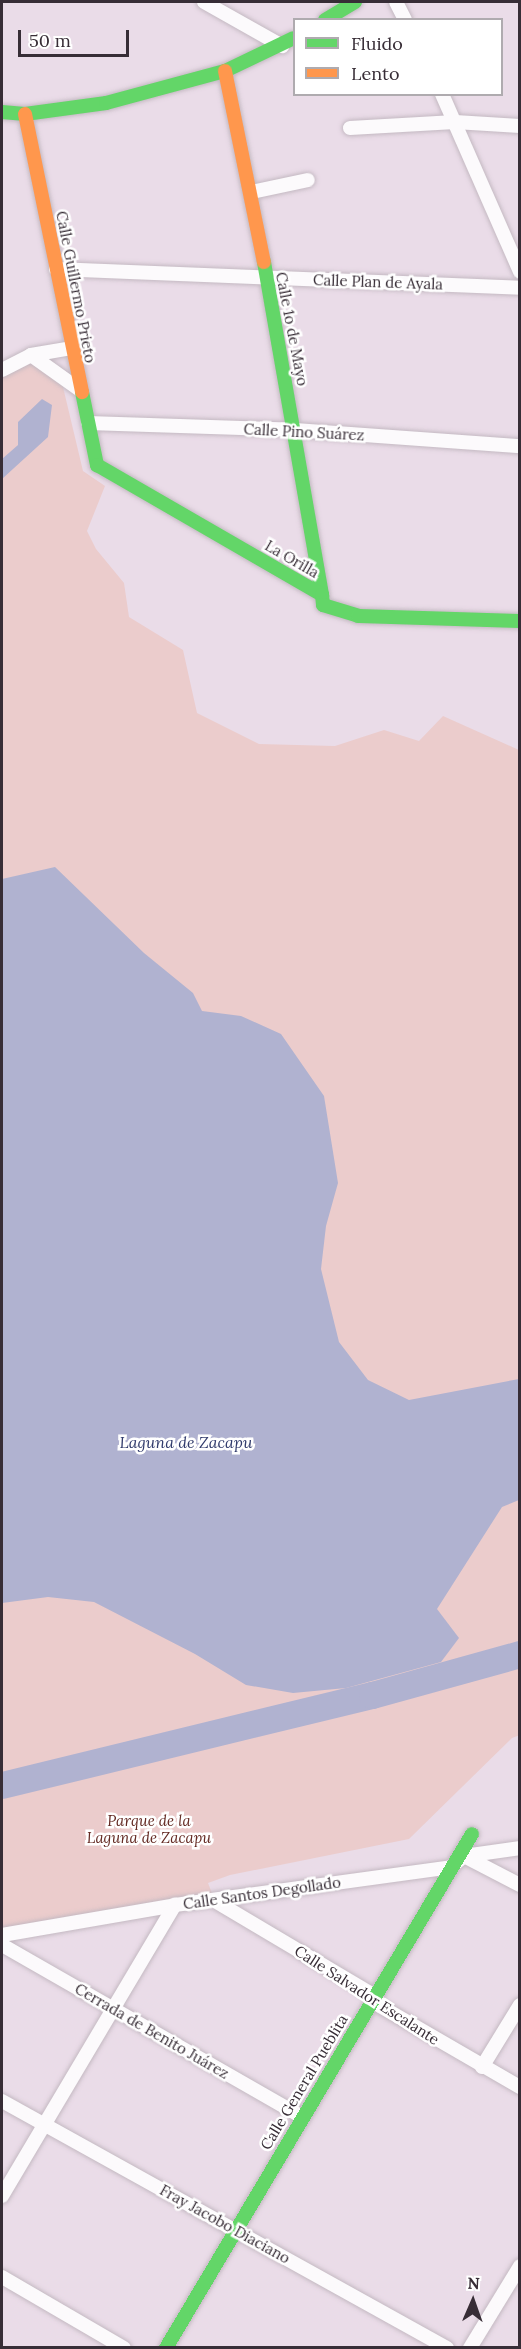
<!DOCTYPE html>
<html>
<head>
<meta charset="utf-8">
<style>
	body { margin:0 }
	#map { position:relative; width:521px; height:2349px; overflow:hidden; background:#eadce8; font-family:Lora,serif }
	div>[style] { position:absolute }
	[style*='--x'] { left:calc(var(--x)*1px); top:calc(var(--y)*1px); width:calc(var(--w)*1px); rotate:calc(var(--a)*1deg) }
	.green>* { inset:0; background:#ebcccc }
	.water>* { inset:0; background:#b0b2d0 }
	.river>* { height:27px; margin:-13.5px; padding:0 13.5px; transform-origin:13.5px; border-radius:13.5px; background:#b0b2d0 }
	.roads { filter:drop-shadow(0 0 2px #c4b9c2) drop-shadow(0 0 2px #c4b9c2) }
	.street>* { height:14px; margin:-7px; padding:0 7px; transform-origin:7px; border-radius:7px; background:#fcfafc }
	.fast>* { height:14px; margin:-7px; padding:0 7px; transform-origin:7px; border-radius:7px; background:#63d668 }
	.slow>* { height:14px; margin:-7px; padding:0 7px; transform-origin:7px; border-radius:7px; background:#ff974d }
	span { translate:-50% -50%; white-space:nowrap; text-align:center; line-height:1.15; -webkit-text-stroke:5px #fff; paint-order:stroke }
	.street-label { font-size:15px; color:#372d36 }
	.park-label { font-size:15px; color:#632922; font-style:italic }
	.water-label { font-size:16px; color:#313b6c; font-style:italic }
	.frame { position:absolute; inset:0; border:3px solid #372d36; pointer-events:none }
	.legend { position:absolute; left:293px; top:18px; width:210px; height:78px; box-sizing:border-box; background:#fff; border:2px solid #afabaf; margin:0; padding:8px 10px; list-style:none; font-size:18px; color:#372d36 }
	.legend li { display:flex; align-items:center; gap:12px; height:30px }
	.legend b { width:30px; border:2px solid #afabaf }
	.north { position:absolute; left:443px; top:2271px; width:60px; height:60px; -webkit-text-stroke:4px #fff; paint-order:stroke; rotate:2deg; font-size:16px; font-weight:700; line-height:24px; text-align:center; color:#372d36 }
	.north::after { content:''; display:block; margin:auto; width:21px; height:27px; background:#372d36; clip-path:polygon(50% 0,100% 100%,50% 72%,0 100%) }
	.scale { position:absolute; left:18px; top:30px; width:111px; height:27px; box-sizing:border-box; border:3px solid #372d36; border-top:0; padding-left:8px; font-size:18px; line-height:21px; white-space:nowrap; color:#372d36; -webkit-text-stroke:4px #fff; paint-order:stroke }
</style>
</head>
<body>
<div id="map">
	<div class="green">
		<div style="clip-path:polygon(26px 358px,63px 387px,83px 471px,105px 486px,87px 531px,96px 549px,124px 583px,129px 617px,183px 650px,197px 713px,259px 744px,335px 746px,384px 730px,419px 741px,443px 716px,519px 750px,520px 1735px,512px 1738px,409px 1839px,230px 1875px,208px 1883px,215px 1901px,2px 1935px,2px 370px)"></div>
	</div>
	<div class="water">
		<div style="clip-path:polygon(42px 399px,52px 405px,48px 437px,2px 479px,2px 459px,18px 445px,18px 422px)"></div>
		<div style="clip-path:polygon(55px 867px,144px 953px,193px 993px,202px 1011px,241px 1016px,281px 1034px,324px 1096px,338px 1183px,326px 1226px,321px 1269px,339px 1342px,368px 1380px,409px 1400px,519px 1379px,519px 1500px,502px 1507px,437px 1609px,459px 1638px,441px 1662px,346px 1688px,293px 1693px,246px 1685px,195px 1654px,94px 1602px,48px 1597px,2px 1603px,2px 879px)"></div>
	</div>
	<div class="river">
		<div style="--x:2;--y:1785;--w:381;--a:-13.7"></div>
		<div style="--x:372;--y:1695;--w:154;--a:-15.5"></div>
	</div>
	<div class="roads">
		<div class="street">
			<div style="--x:204;--y:2;--w:90;--a:29.4"></div>
			<div style="--x:396;--y:2;--w:20;--a:63"></div>
			<div style="--x:442;--y:94;--w:194;--a:66.3"></div>
			<div style="--x:350;--y:128;--w:105;--a:-3.3"></div>
			<div style="--x:455;--y:122;--w:65;--a:3.5"></div>
			<div style="--x:252;--y:192;--w:57;--a:-12.1"></div>
			<div style="--x:56;--y:269;--w:464;--a:2.3"></div>
			<div style="--x:31;--y:355;--w:60;--a:35.5"></div>
			<div style="--x:2;--y:370;--w:33;--a:-27"></div>
			<div style="--x:31;--y:355;--w:42;--a:-9.7"></div>
			<div style="--x:88;--y:423;--w:207;--a:1.9"></div>
			<div style="--x:295;--y:430;--w:226;--a:4.1"></div>
			<div style="--x:464;--y:1856;--w:63;--a:27.4"></div>
			<div style="--x:215;--y:1901;--w:186;--a:30.7"></div>
			<div style="--x:375;--y:1996;--w:11;--a:63"></div>
			<div style="--x:380;--y:2006;--w:162;--a:30.1"></div>
			<div style="--x:2;--y:1935;--w:176;--a:-9.8"></div>
			<div style="--x:175;--y:1905;--w:279;--a:-7.8"></div>
			<div style="--x:451;--y:1867;--w:17;--a:-40"></div>
			<div style="--x:464;--y:1856;--w:57;--a:-8.1"></div>
			<div style="--x:2;--y:1945;--w:346;--a:29.8"></div>
			<div style="--x:482;--y:2067;--w:73;--a:-58.5"></div>
			<div style="--x:2;--y:2101;--w:509;--a:29.03"></div>
			<div style="--x:2;--y:2196;--w:339;--a:-59.3"></div>
			<div style="--x:2;--y:2277;--w:141;--a:30.2"></div>
			<div style="--x:470;--y:2348;--w:96;--a:-58.6"></div>
		</div>
		<div class="fast">
			<div style="--x:325;--y:20;--w:35;--a:-31"></div>
			<div style="--x:2;--y:112;--w:23;--a:5"></div>
			<div style="--x:25;--y:114;--w:82;--a:-7.7"></div>
			<div style="--x:106;--y:103;--w:123;--a:-15.1"></div>
			<div style="--x:225;--y:71;--w:76;--a:-25.6"></div>
			<div style="--x:264;--y:262;--w:338;--a:80.1"></div>
			<div style="--x:82;--y:392;--w:75;--a:78.4"></div>
			<div style="--x:97;--y:465;--w:260;--a:30"></div>
			<div style="--x:322;--y:595;--w:10;--a:84"></div>
			<div style="--x:323;--y:605;--w:37;--a:17"></div>
			<div style="--x:358;--y:616;--w:162;--a:1.8"></div>
			<div style="--x:166;--y:2348;--w:598;--a:-59.23"></div>
		</div>
		<div class="slow">
			<div style="--x:225;--y:71;--w:195;--a:78.5"></div>
			<div style="--x:25;--y:114;--w:284;--a:78.4"></div>
		</div>
	</div>
	<div class="street-label">
		<span style="left:378px;top:282px;rotate:2deg">Calle Plan de Ayala</span>
		<span style="left:76px;top:287px;rotate:79deg">Calle Guillermo Prieto</span>
		<span style="left:292px;top:329px;rotate:79deg">Calle 1o de Mayo</span>
		<span style="left:304px;top:432px;rotate:3deg">Calle Pino Suárez</span>
		<span style="left:292px;top:559px;rotate:30deg">La Orilla</span>
		<span style="left:262px;top:1893px;rotate:-8deg">Calle Santos Degollado</span>
		<span style="left:367px;top:1995px;rotate:33deg">Calle Salvador Escalante</span>
		<span style="left:152px;top:2031px;rotate:30deg">Cerrada de Benito Juárez</span>
		<span style="left:304px;top:2082px;rotate:-59deg">Calle General Pueblita</span>
		<span style="left:225px;top:2224px;rotate:29deg">Fray Jacobo Diaciano</span>
	</div>
	<div class="park-label">
		<span style="left:149px;top:1829px">Parque de la<br>Laguna de Zacapu</span>
	</div>
	<div class="water-label">
		<span style="left:186px;top:1442px">Laguna de Zacapu</span>
	</div>
	<div class="frame"></div>
	<ul class="legend">
	<li><b style="height:8px;background:#63d668"></b>Fluido</li>
	<li><b style="height:8px;background:#ff974d"></b>Lento</li>
	</ul>
	<div class="north">N</div>
	<div class="scale">50 m</div>
</div>
</body>
</html>
